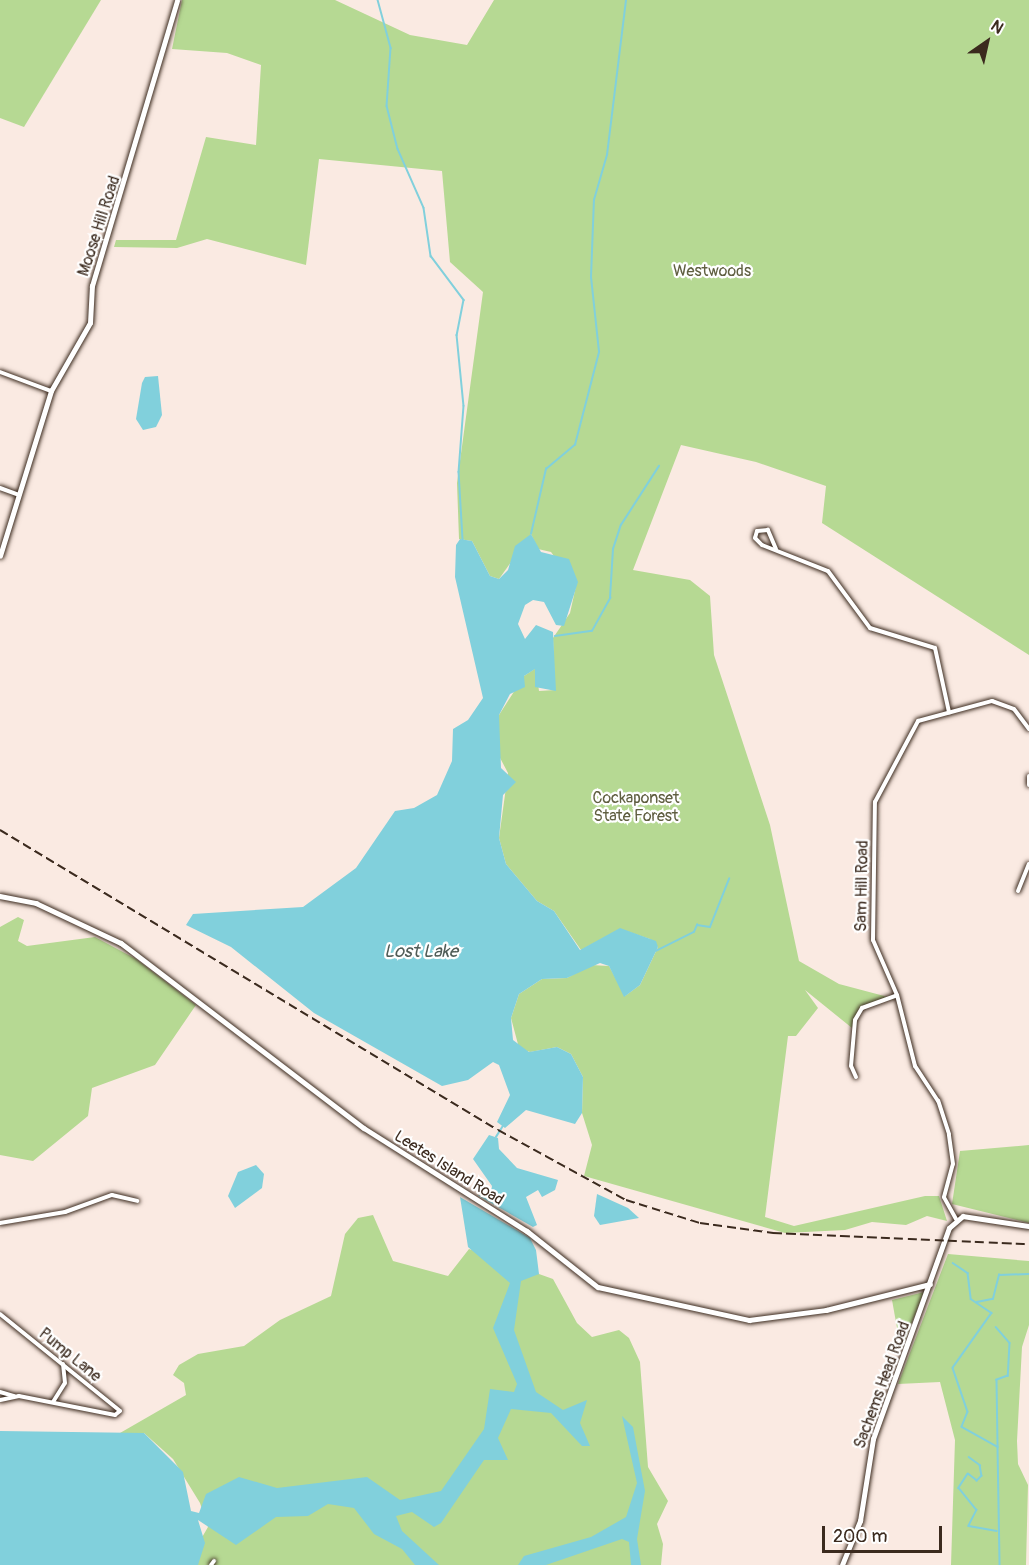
<!DOCTYPE html>
<html>
<head>
<meta charset="utf-8">
<style>
	body { margin:0 }
	#map { position:relative; width:1029px; height:1565px; overflow:hidden; background:#faeae2; font-family:Pangolin,sans-serif }
	div>[style] { position:absolute }
	[style*='--x'] { left:calc(var(--x)*1px); top:calc(var(--y)*1px); width:calc(var(--w)*1px); rotate:calc(var(--a)*1deg) }
	.green>* { inset:0; background:#b6d993 }
	.water>* { inset:0; background:#81d0dc }
	.stream>* { height:1.5px; margin:-0.75px; padding:0 0.75px; transform-origin:0.75px; border-radius:0.75px; background:#81d0dc }
	.roads { filter:drop-shadow(0 0 2px #3b2a1e) drop-shadow(0 0 2px #3b2a1e) }
	.street>* { height:4px; margin:-2px; padding:0 2px; transform-origin:2px; border-radius:2px; background:#fff }
	.secondary>* { height:4.5px; margin:-2.25px; padding:0 2.25px; transform-origin:2.25px; border-radius:2.25px; background:#fff }
	.rail>* { height:1.5px; margin-top:-0.75px; transform-origin:0; background:repeating-linear-gradient(90deg,#3b2a1e 0 9px,transparent 0 13.5px) }
	span { translate:-50% -50%; white-space:nowrap; text-align:center; line-height:1.15; -webkit-text-stroke:4.5px #fff; paint-order:stroke }
	.street-label { font-size:16px; color:#3b2a1e }
	.park-label { font-size:16px; color:#605f41 }
	.water-label { font-size:18px; color:#505c57; font-style:italic }
	.north { position:absolute; left:957px; top:12px; width:60px; height:60px; -webkit-text-stroke:4px #fff; paint-order:stroke; rotate:34deg; font-size:16px; font-weight:700; line-height:24px; text-align:center; color:#3b2a1e }
	.north::after { content:''; display:block; margin:auto; width:21px; height:27px; background:#3b2a1e; clip-path:polygon(50% 0,100% 100%,50% 72%,0 100%) }
	.scale { position:absolute; left:822px; top:1526px; width:120px; height:27px; box-sizing:border-box; border:3px solid #3b2a1e; border-top:0; padding-left:8px; font-size:18px; line-height:21px; white-space:nowrap; color:#3b2a1e; -webkit-text-stroke:4px #fff; paint-order:stroke }
</style>
</head>
<body>
<div id="map">
	<div class="green">
		<div style="clip-path:polygon(0 0,101px 0,24px 127px,0 118px)"></div>
		<div style="clip-path:polygon(182px 0,335px 0,410px 35px,467px 45px,494px 0,1029px 0,1029px 655px,822px 523px,826px 486px,756px 462px,681px 445px,633px 570px,690px 580px,710px 596px,714px 655px,770px 825px,799px 961px,839px 984px,888px 997px,861px 1008px,852px 1028px,805px 990px,818px 1008px,796px 1036px,788px 1036px,765px 1217px,794px 1226px,925px 1196px,939px 1196px,947px 1221px,927px 1216px,906px 1225px,872px 1222px,845px 1230px,785px 1233px,584px 1176px,592px 1145px,582px 1113px,583px 1077px,571px 1054px,557px 1047px,530px 1052px,519px 1048px,511px 1018px,519px 994px,542px 979px,567px 978px,591px 965px,609px 966px,625px 996px,640px 985px,658px 947px,650px 939px,620px 929px,581px 950px,554px 911px,537px 901px,506px 864px,499px 838px,508px 773px,498px 754px,499px 715px,524px 676px,536px 668px,539px 691px,555px 690px,553px 638px,570px 613px,576px 586px,551px 552px,538px 549px,531px 534px,499px 579px,490px 576px,472px 541px,459px 539px,457px 483px,483px 292px,450px 262px,442px 171px,319px 159px,306px 265px,207px 239px,177px 248px,114px 247px,116px 240px,176px 240px,206px 137px,256px 145px,261px 65px,227px 53px,172px 49px)"></div>
		<div style="clip-path:polygon(18px 917px,24px 920px,18px 941px,27px 946px,95px 937px,136px 959px,196px 1005px,155px 1065px,92px 1088px,88px 1116px,33px 1161px,0 1155px,0 927px)"></div>
		<div style="clip-path:polygon(1029px 1145px,1029px 1223px,952px 1204px,960px 1151px)"></div>
		<div style="clip-path:polygon(373px 1215px,393px 1261px,448px 1276px,469px 1249px,553px 1279px,577px 1323px,592px 1337px,619px 1330px,629px 1338px,640px 1362px,648px 1467px,668px 1501px,657px 1524px,663px 1544px,661px 1565px,186px 1565px,208px 1527px,200px 1503px,173px 1459px,144px 1433px,120px 1433px,186px 1395px,184px 1383px,173px 1375px,179px 1365px,198px 1354px,244px 1346px,280px 1320px,331px 1296px,345px 1234px,358px 1218px)"></div>
		<div style="clip-path:polygon(948px 1254px,1029px 1261px,1029px 1325px,1022px 1347px,1017px 1441px,1018px 1464px,1028px 1485px,1026px 1565px,951px 1565px,955px 1440px,940px 1382px,898px 1384px)"></div>
		<div style="clip-path:polygon(924px 1292px,901px 1350px,892px 1300px)"></div>
	</div>
	<div class="water">
		<div style="clip-path:polygon(158px 376px,162px 415px,156px 427px,143px 430px,136px 419px,142px 383px,145px 377px)"></div>
		<div style="clip-path:polygon(531px 534px,541px 552px,569px 559px,578px 582px,564px 626px,556px 625px,544px 602px,533px 600px,525px 605px,518px 624px,525px 639px,536px 625px,553px 632px,556px 691px,535px 687px,535px 669px,524px 676px,525px 687px,510px 694px,499px 715px,501px 768px,516px 782px,503px 795px,499px 838px,506px 864px,537px 901px,554px 911px,580px 950px,620px 928px,656px 941px,658px 947px,640px 985px,624px 997px,609px 966px,600px 963px,567px 978px,542px 979px,519px 994px,511px 1018px,513px 1040px,529px 1052px,557px 1047px,571px 1054px,583px 1077px,582px 1113px,575px 1124px,526px 1110px,505px 1128px,497px 1122px,510px 1095px,499px 1065px,493px 1062px,468px 1080px,442px 1086px,314px 1013px,231px 947px,186px 925px,193px 914px,303px 907px,356px 868px,395px 811px,414px 808px,437px 795px,452px 761px,453px 729px,468px 720px,483px 698px,455px 577px,456px 545px,460px 539px,472px 541px,490px 576px,499px 579px,508px 570px,515px 546px)"></div>
		<div style="clip-path:polygon(489px 1135px,498px 1138px,499px 1149px,517px 1168px,558px 1180px,555px 1190px,542px 1197px,538px 1190px,526px 1197px,537px 1225px,533px 1227px,477px 1195px,490px 1197px,492px 1186px,473px 1159px)"></div>
		<div style="clip-path:polygon(256px 1165px,264px 1174px,262px 1188px,235px 1208px,228px 1196px,238px 1172px)"></div>
		<div style="clip-path:polygon(597px 1194px,628px 1208px,639px 1218px,600px 1225px,594px 1216px)"></div>
		<div style="clip-path:polygon(460px 1197px,530px 1238px,536px 1250px,539px 1274px,521px 1281px,514px 1330px,536px 1392px,563px 1410px,587px 1400px,580px 1423px,590px 1446px,582px 1446px,551px 1413px,511px 1409px,498px 1438px,508px 1460px,484px 1460px,441px 1523px,434px 1527px,412px 1512px,396px 1516px,402px 1531px,439px 1565px,415px 1565px,402px 1549px,374px 1534px,354px 1508px,328px 1504px,308px 1516px,276px 1517px,236px 1545px,198px 1520px,205px 1543px,198px 1565px,0 1565px,0 1431px,144px 1433px,183px 1472px,191px 1511px,199px 1513px,206px 1494px,239px 1477px,277px 1488px,367px 1477px,400px 1500px,441px 1491px,484px 1429px,490px 1389px,514px 1392px,517px 1384px,493px 1328px,510px 1283px,468px 1247px)"></div>
		<div style="clip-path:polygon(622px 1416px,633px 1427px,645px 1491px,637px 1539px,641px 1565px,631px 1565px,629px 1542px,622px 1539px,546px 1565px,518px 1565px,524px 1556px,591px 1537px,626px 1517px,637px 1483px)"></div>
	</div>
	<div class="stream">
		<div style="--x:378;--y:0;--w:50;--a:74.8"></div>
		<div style="--x:391;--y:48;--w:58;--a:93.9"></div>
		<div style="--x:387;--y:106;--w:44;--a:75.7"></div>
		<div style="--x:398;--y:149;--w:64;--a:66.2"></div>
		<div style="--x:424;--y:208;--w:49;--a:81.7"></div>
		<div style="--x:431;--y:256;--w:55;--a:53.1"></div>
		<div style="--x:464;--y:300;--w:36;--a:101"></div>
		<div style="--x:457;--y:335;--w:71;--a:84.4"></div>
		<div style="--x:464;--y:406;--w:66;--a:94.3"></div>
		<div style="--x:459;--y:472;--w:68;--a:86.6"></div>
		<div style="--x:531;--y:534;--w:67;--a:-77"></div>
		<div style="--x:546;--y:469;--w:38;--a:-40"></div>
		<div style="--x:575;--y:445;--w:96;--a:-75.5"></div>
		<div style="--x:599;--y:352;--w:75;--a:-96.1"></div>
		<div style="--x:591;--y:277;--w:77;--a:-87.8"></div>
		<div style="--x:594;--y:200;--w:47;--a:-73.9"></div>
		<div style="--x:607;--y:155;--w:156;--a:-83"></div>
		<div style="--x:555;--y:636;--w:37;--a:-8"></div>
		<div style="--x:592;--y:631;--w:38;--a:-61"></div>
		<div style="--x:610;--y:598;--w:49;--a:-86.5"></div>
		<div style="--x:613;--y:549;--w:25;--a:-72"></div>
		<div style="--x:621;--y:525;--w:70;--a:-57.2"></div>
		<div style="--x:656;--y:951;--w:42;--a:-26.6"></div>
		<div style="--x:694;--y:932;--w:8;--a:-67"></div>
		<div style="--x:697;--y:925;--w:13;--a:9"></div>
		<div style="--x:710;--y:927;--w:52;--a:-68.4"></div>
		<div style="--x:496;--y:1137;--w:13;--a:-58"></div>
		<div style="--x:953;--y:1263;--w:18;--a:34"></div>
		<div style="--x:968;--y:1273;--w:26;--a:83"></div>
		<div style="--x:971;--y:1299;--w:25;--a:34"></div>
		<div style="--x:992;--y:1313;--w:67;--a:125.3"></div>
		<div style="--x:953;--y:1368;--w:46;--a:71.2"></div>
		<div style="--x:968;--y:1412;--w:16;--a:112"></div>
		<div style="--x:962;--y:1427;--w:41;--a:29.1"></div>
		<div style="--x:998;--y:1447;--w:118;--a:89"></div>
		<div style="--x:977;--y:1302;--w:16;--a:-11"></div>
		<div style="--x:993;--y:1299;--w:25;--a:-76"></div>
		<div style="--x:999;--y:1275;--w:30;--a:-2"></div>
		<div style="--x:996;--y:1327;--w:21;--a:49"></div>
		<div style="--x:1010;--y:1343;--w:33;--a:93"></div>
		<div style="--x:1008;--y:1376;--w:12;--a:160"></div>
		<div style="--x:997;--y:1380;--w:66;--a:89.1"></div>
		<div style="--x:969;--y:1457;--w:14;--a:36"></div>
		<div style="--x:980;--y:1465;--w:11;--a:80"></div>
		<div style="--x:982;--y:1476;--w:7;--a:135"></div>
		<div style="--x:977;--y:1481;--w:11;--a:-142"></div>
		<div style="--x:968;--y:1474;--w:17;--a:123"></div>
		<div style="--x:959;--y:1488;--w:28;--a:51"></div>
		<div style="--x:977;--y:1510;--w:18;--a:117"></div>
		<div style="--x:969;--y:1526;--w:28;--a:10"></div>
	</div>
	<div class="roads">
		<div class="street">
			<div style="--x:0;--y:372;--w:54;--a:20.4"></div>
			<div style="--x:0;--y:488;--w:20;--a:20"></div>
			<div style="--x:776;--y:549;--w:21;--a:-113"></div>
			<div style="--x:768;--y:530;--w:11;--a:175"></div>
			<div style="--x:757;--y:531;--w:7;--a:106"></div>
			<div style="--x:755;--y:538;--w:10;--a:45"></div>
			<div style="--x:762;--y:545;--w:71;--a:21.5"></div>
			<div style="--x:828;--y:571;--w:71;--a:53.6"></div>
			<div style="--x:870;--y:628;--w:68;--a:17.1"></div>
			<div style="--x:935;--y:648;--w:66;--a:77.7"></div>
			<div style="--x:1029;--y:776;--w:9;--a:90"></div>
			<div style="--x:1018;--y:891;--w:29;--a:-68"></div>
			<div style="--x:856;--y:1077;--w:12;--a:-114"></div>
			<div style="--x:851;--y:1066;--w:46;--a:-85"></div>
			<div style="--x:855;--y:1020;--w:14;--a:-60"></div>
			<div style="--x:862;--y:1008;--w:37;--a:-20"></div>
			<div style="--x:956;--y:1219;--w:25;--a:-119"></div>
			<div style="--x:944;--y:1197;--w:34;--a:-75"></div>
			<div style="--x:953;--y:1164;--w:30;--a:-98"></div>
			<div style="--x:949;--y:1134;--w:35;--a:-108"></div>
			<div style="--x:938;--y:1101;--w:42;--a:-123.3"></div>
			<div style="--x:915;--y:1066;--w:73;--a:-104.2"></div>
			<div style="--x:897;--y:995;--w:60;--a:-113.6"></div>
			<div style="--x:873;--y:940;--w:138;--a:-89.2"></div>
			<div style="--x:875;--y:802;--w:92;--a:-62"></div>
			<div style="--x:918;--y:721;--w:77;--a:-15.1"></div>
			<div style="--x:992;--y:701;--w:23;--a:20"></div>
			<div style="--x:1014;--y:709;--w:25;--a:53"></div>
			<div style="--x:0;--y:1223;--w:66;--a:-9.6"></div>
			<div style="--x:65;--y:1212;--w:50;--a:-19.9"></div>
			<div style="--x:112;--y:1195;--w:26;--a:13"></div>
			<div style="--x:0;--y:1314;--w:154;--a:38.9"></div>
			<div style="--x:120;--y:1411;--w:6;--a:141"></div>
			<div style="--x:115;--y:1415;--w:98;--a:-168.8"></div>
			<div style="--x:19;--y:1396;--w:19;--a:168"></div>
			<div style="--x:0;--y:1392;--w:15;--a:16"></div>
			<div style="--x:53;--y:1402;--w:22;--a:-58"></div>
			<div style="--x:65;--y:1383;--w:19;--a:-96"></div>
			<div style="--x:211;--y:1565;--w:5;--a:-53"></div>
		</div>
		<div class="secondary">
			<div style="--x:0;--y:556;--w:173;--a:-72.8"></div>
			<div style="--x:51;--y:391;--w:78;--a:-60.2"></div>
			<div style="--x:90;--y:323;--w:37;--a:-87"></div>
			<div style="--x:92;--y:286;--w:298;--a:-73.4"></div>
			<div style="--x:0;--y:896;--w:37;--a:11"></div>
			<div style="--x:36;--y:903;--w:94;--a:25.2"></div>
			<div style="--x:121;--y:943;--w:305;--a:37.3"></div>
			<div style="--x:364;--y:1128;--w:193;--a:32.3"></div>
			<div style="--x:527;--y:1231;--w:90;--a:38.3"></div>
			<div style="--x:598;--y:1287;--w:155;--a:12.3"></div>
			<div style="--x:749;--y:1320;--w:78;--a:-7.4"></div>
			<div style="--x:826;--y:1310;--w:107;--a:-14"></div>
			<div style="--x:842;--y:1565;--w:48;--a:-67.8"></div>
			<div style="--x:860;--y:1521;--w:83;--a:-81"></div>
			<div style="--x:873;--y:1439;--w:224;--a:-70.2"></div>
			<div style="--x:949;--y:1228;--w:18;--a:-41"></div>
			<div style="--x:963;--y:1216;--w:67;--a:8.6"></div>
		</div>
	</div>
	<div class="rail">
		<div style="--x:0;--y:830;--w:581;--a:31.07"></div>
		<div style="--x:498;--y:1130;--w:146;--a:28.7"></div>
		<div style="--x:626;--y:1200;--w:77;--a:17.3"></div>
		<div style="--x:700;--y:1223;--w:74;--a:7.8"></div>
		<div style="--x:773;--y:1233;--w:256;--a:2.5"></div>
	</div>
	<div class="street-label">
		<span style="left:99px;top:226px;rotate:-72deg">Moose Hill Road</span>
		<span style="left:862px;top:886px;rotate:-89deg">Sam Hill Road</span>
		<span style="left:449px;top:1168px;rotate:32deg">Leetes Island Road</span>
		<span style="left:70px;top:1355px;rotate:39deg">Pump Lane</span>
		<span style="left:882px;top:1385px;rotate:-70deg">Sachems Head Road</span>
	</div>
	<div class="park-label">
		<span style="left:712px;top:271px">Westwoods</span>
		<span style="left:636px;top:807px">Cockaponset<br>State Forest</span>
	</div>
	<div class="water-label">
		<span style="left:421px;top:952px">Lost Lake</span>
	</div>
	<div class="north">N</div>
	<div class="scale">200 m</div>
</div>
</body>
</html>
